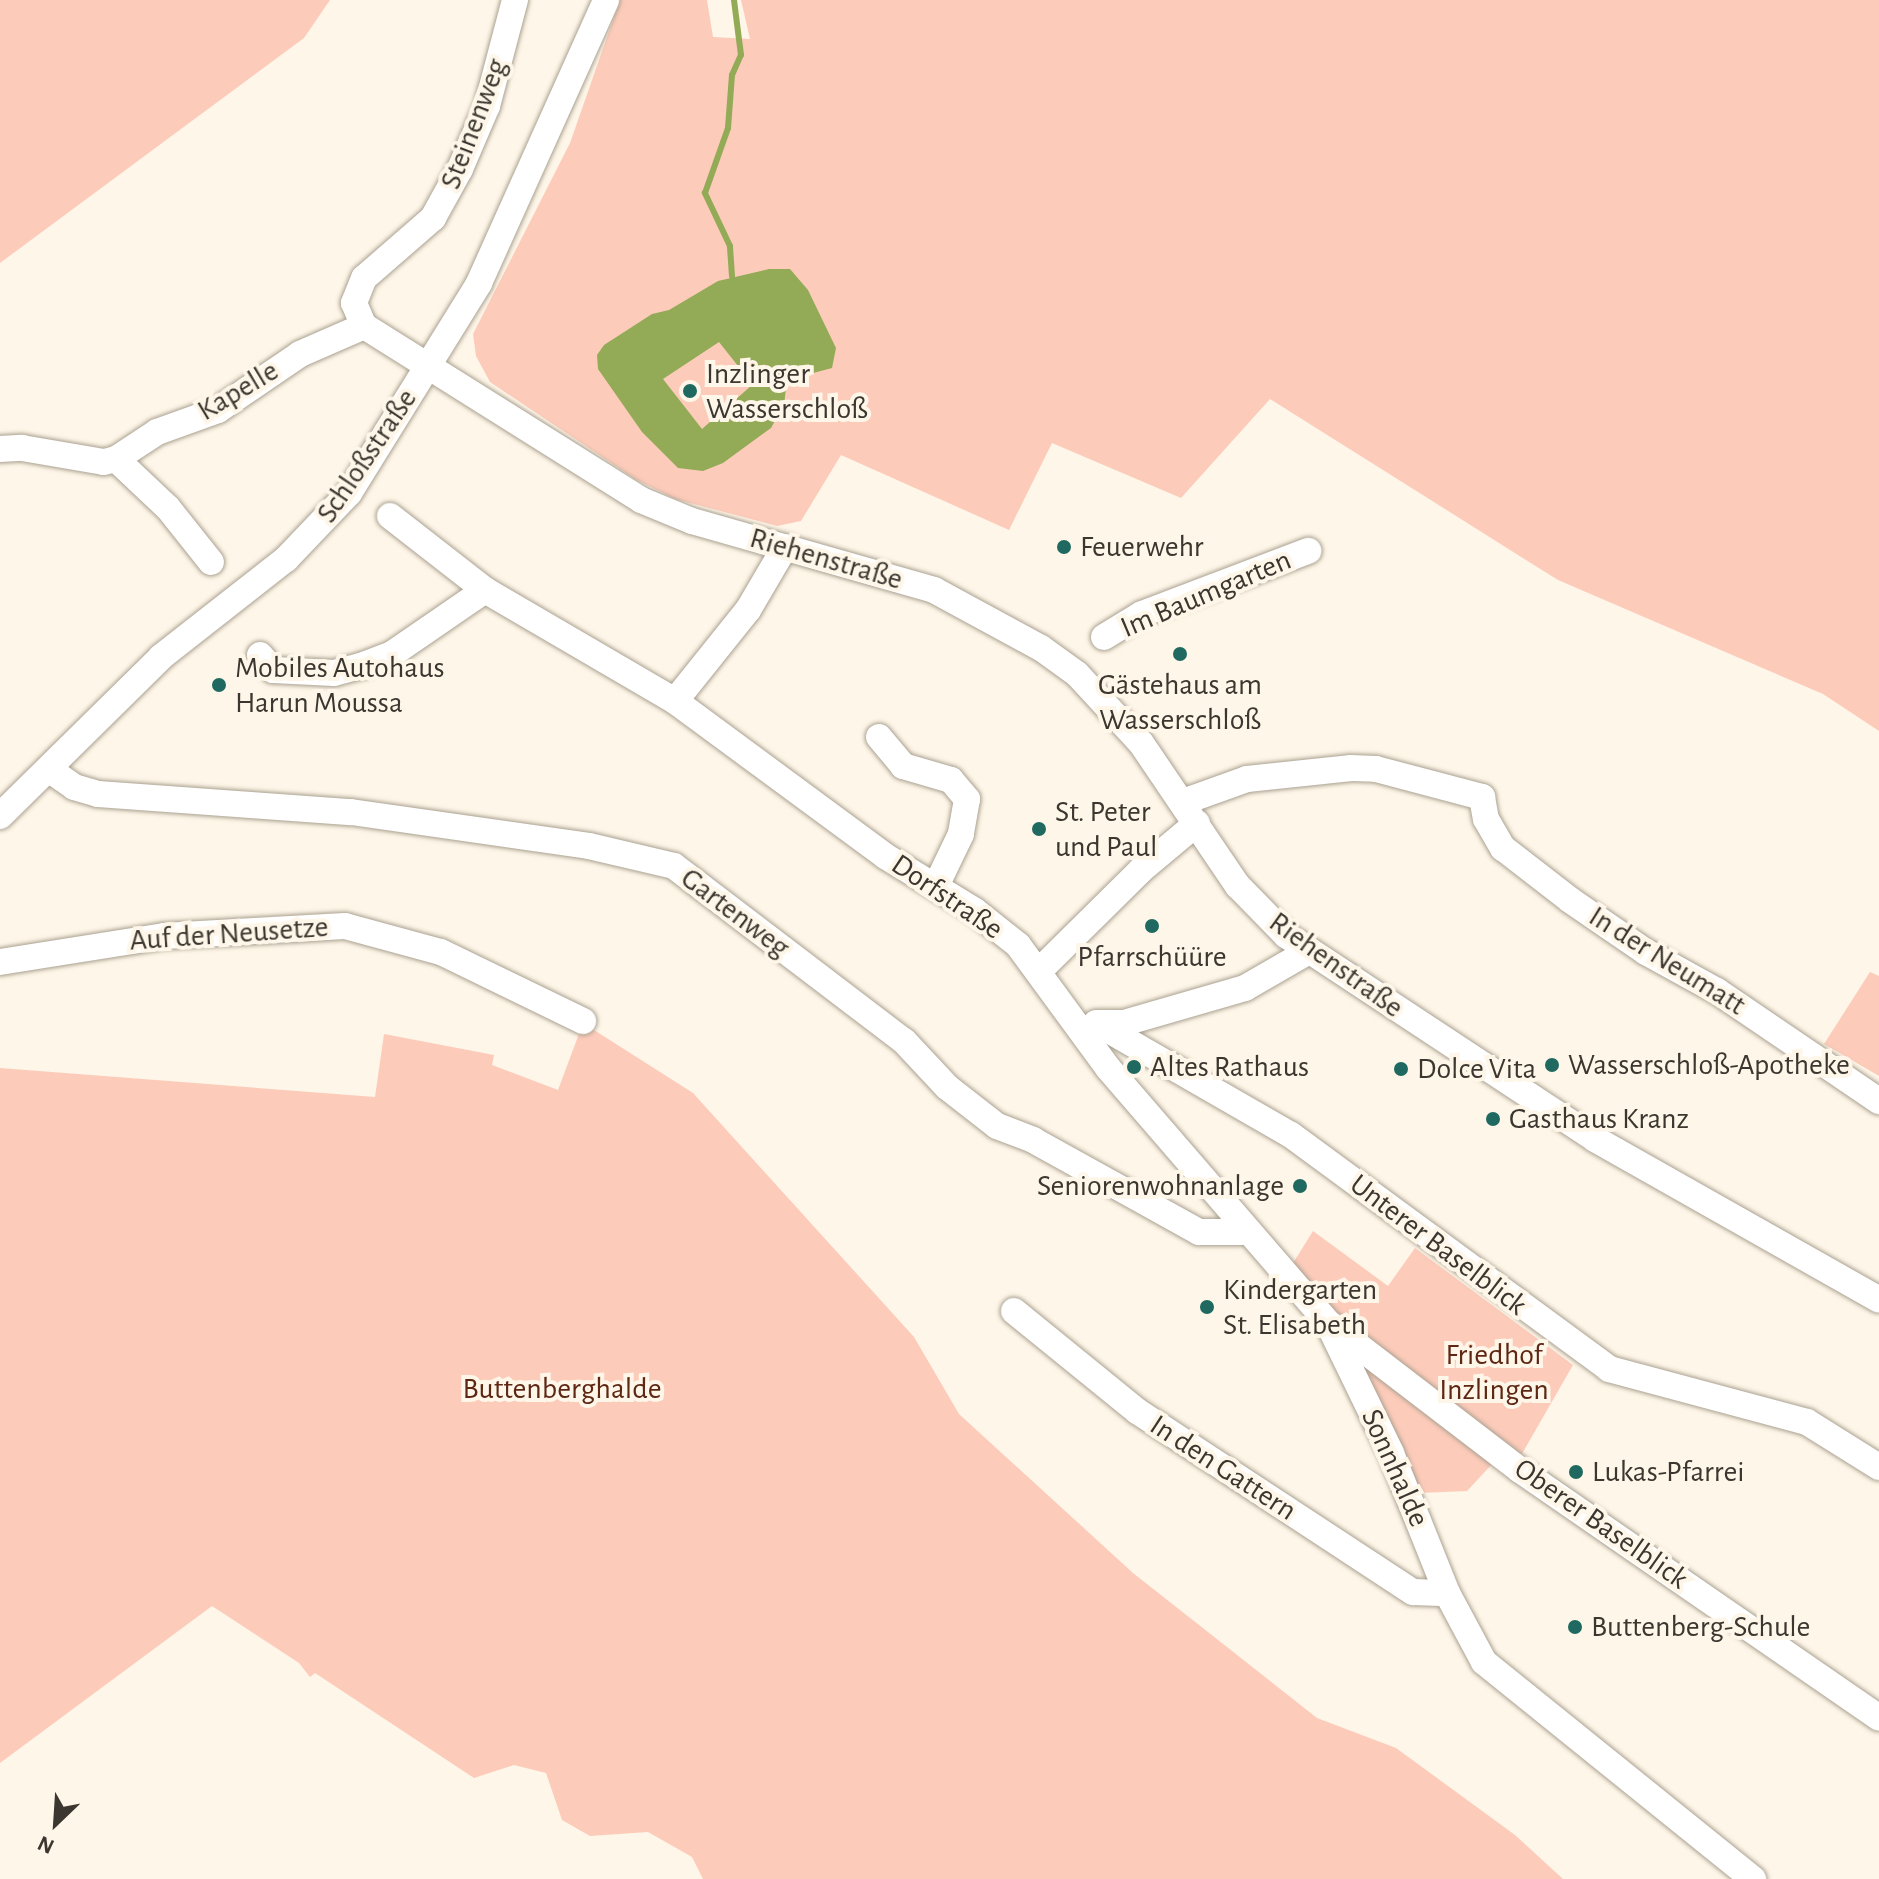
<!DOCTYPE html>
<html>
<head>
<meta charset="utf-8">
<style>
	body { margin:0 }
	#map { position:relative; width:1879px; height:1879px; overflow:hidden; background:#fef6e8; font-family:"Alegreya Sans",sans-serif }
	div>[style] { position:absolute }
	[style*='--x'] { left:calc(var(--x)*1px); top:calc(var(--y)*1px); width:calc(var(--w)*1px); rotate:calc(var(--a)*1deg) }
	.green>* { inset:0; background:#fdcbba }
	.water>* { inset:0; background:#93aa56 }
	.stream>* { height:6px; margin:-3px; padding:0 3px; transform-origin:3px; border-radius:3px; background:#93aa56 }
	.roads { filter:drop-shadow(0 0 2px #aaa191) drop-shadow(0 0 2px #aaa191) }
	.minor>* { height:26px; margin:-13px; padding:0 13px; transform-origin:13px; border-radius:13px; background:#fff }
	.dots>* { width:22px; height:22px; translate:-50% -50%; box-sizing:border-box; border:4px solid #fef6e8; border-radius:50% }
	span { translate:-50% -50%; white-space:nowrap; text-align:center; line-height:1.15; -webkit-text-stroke:8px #fef6e8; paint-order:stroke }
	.street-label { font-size:30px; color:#3b3730 }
	.poi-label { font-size:30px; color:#3b3730 }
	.left { translate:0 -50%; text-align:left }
	.right { translate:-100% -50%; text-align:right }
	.park-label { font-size:30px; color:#5e2714 }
	.north { position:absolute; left:16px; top:1783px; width:80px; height:80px; -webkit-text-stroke:6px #fef6e8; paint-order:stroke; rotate:205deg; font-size:22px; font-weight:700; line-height:32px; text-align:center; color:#3b3730 }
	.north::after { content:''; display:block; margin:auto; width:28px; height:36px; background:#3b3730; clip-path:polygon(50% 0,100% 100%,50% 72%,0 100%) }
</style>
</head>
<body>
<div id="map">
	<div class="green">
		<div style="clip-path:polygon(0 0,330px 0,304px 38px,0 263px)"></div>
		<div style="clip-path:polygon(620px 0,707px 0,713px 37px,750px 39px,741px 0,1879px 0,1879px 731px,1823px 694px,1558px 580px,1270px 399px,1181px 498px,1052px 443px,1009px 530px,841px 455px,801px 521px,777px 526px,675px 499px,635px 479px,490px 382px,476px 356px,473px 334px,570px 143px)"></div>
		<div style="clip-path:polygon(1870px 972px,1879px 976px,1879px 1076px,1824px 1044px)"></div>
		<div style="clip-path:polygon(583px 1023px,693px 1093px,914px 1337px,959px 1414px,1133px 1573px,1317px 1718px,1396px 1748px,1515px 1835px,1563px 1879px,703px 1879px,692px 1857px,648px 1832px,590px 1836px,562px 1820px,546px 1773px,514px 1765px,474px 1778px,315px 1673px,310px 1677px,299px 1663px,212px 1606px,0 1763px,0 1068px,375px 1097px,384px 1034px,494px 1055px,492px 1065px,558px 1090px)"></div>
		<div style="clip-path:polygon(1313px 1231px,1388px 1286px,1415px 1248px,1573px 1365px,1519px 1459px,1327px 1308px,1290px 1268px)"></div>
		<div style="clip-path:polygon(1365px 1358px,1493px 1463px,1467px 1491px,1418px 1493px,1358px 1367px)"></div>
	</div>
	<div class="water">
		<div style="clip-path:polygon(evenodd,769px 269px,790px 269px,808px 290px,836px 348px,832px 368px,787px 380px,784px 405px,771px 428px,723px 463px,703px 471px,678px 468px,642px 432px,598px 369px,597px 355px,604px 345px,652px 314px,669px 310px,718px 281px,769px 269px,719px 342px,742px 371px,743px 359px,755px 362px,752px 372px,742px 371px,752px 385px,702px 429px,663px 379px,719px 342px)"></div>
	</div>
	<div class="stream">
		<div style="--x:732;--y:276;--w:30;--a:-94"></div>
		<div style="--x:730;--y:246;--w:59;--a:-115.3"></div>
		<div style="--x:705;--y:193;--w:69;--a:-70.5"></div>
		<div style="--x:728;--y:128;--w:53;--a:-85.7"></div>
		<div style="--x:732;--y:75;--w:22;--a:-66"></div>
		<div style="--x:741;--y:55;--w:55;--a:-97.3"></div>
	</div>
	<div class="roads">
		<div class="minor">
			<div style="--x:515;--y:0;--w:110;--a:104.8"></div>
			<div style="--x:487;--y:106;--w:69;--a:113.2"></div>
			<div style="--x:460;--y:169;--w:56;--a:118.9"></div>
			<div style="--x:433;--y:218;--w:91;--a:139"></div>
			<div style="--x:364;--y:278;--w:27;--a:112"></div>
			<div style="--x:354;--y:303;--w:25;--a:67"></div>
			<div style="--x:364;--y:326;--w:327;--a:32.1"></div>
			<div style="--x:641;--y:500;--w:55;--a:22.4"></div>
			<div style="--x:692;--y:521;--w:252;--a:15.9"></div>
			<div style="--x:934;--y:590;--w:122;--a:28.5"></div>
			<div style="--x:1041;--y:648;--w:44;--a:35.8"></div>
			<div style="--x:1077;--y:674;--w:94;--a:47.2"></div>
			<div style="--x:1141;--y:743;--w:173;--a:55.9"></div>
			<div style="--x:1238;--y:886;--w:69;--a:45.6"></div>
			<div style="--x:1286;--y:935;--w:370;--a:33.4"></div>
			<div style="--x:1595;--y:1139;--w:326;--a:29.5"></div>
			<div style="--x:0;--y:449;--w:22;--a:-3"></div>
			<div style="--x:22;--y:448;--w:83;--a:9.7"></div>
			<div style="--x:104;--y:462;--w:12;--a:-14"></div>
			<div style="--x:116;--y:459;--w:49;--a:-33.4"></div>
			<div style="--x:157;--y:432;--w:65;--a:-19.8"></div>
			<div style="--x:218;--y:410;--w:99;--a:-34.3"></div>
			<div style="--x:300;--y:354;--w:70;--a:-23.6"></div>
			<div style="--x:116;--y:459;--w:71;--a:43.3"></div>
			<div style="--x:168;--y:508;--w:69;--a:51.5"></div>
			<div style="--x:390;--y:516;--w:120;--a:37.9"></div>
			<div style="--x:485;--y:590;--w:220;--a:30.3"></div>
			<div style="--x:675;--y:701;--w:261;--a:36.4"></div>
			<div style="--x:885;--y:856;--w:105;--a:31.4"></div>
			<div style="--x:975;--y:911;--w:55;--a:38.3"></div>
			<div style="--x:1018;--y:945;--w:152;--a:53.8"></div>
			<div style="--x:1108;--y:1068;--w:337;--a:49.2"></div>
			<div style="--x:1328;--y:1323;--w:144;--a:64.1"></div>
			<div style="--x:1391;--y:1453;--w:151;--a:68.2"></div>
			<div style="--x:1447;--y:1593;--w:78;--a:61.8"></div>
			<div style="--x:1484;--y:1662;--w:346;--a:38.9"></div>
			<div style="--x:1104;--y:637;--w:44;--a:-31.2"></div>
			<div style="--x:1142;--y:614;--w:178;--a:-20.8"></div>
			<div style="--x:260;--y:655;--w:20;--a:49"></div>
			<div style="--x:273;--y:670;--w:61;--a:2.8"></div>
			<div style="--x:334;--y:673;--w:28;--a:-15"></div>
			<div style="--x:361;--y:666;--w:33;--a:-21"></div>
			<div style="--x:392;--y:654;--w:113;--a:-34.5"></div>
			<div style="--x:675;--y:701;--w:117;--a:-51.3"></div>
			<div style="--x:748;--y:610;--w:73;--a:-59.6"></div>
			<div style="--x:879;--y:737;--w:38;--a:50"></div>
			<div style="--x:903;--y:766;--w:50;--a:16.3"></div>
			<div style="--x:951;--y:780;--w:25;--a:50"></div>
			<div style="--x:967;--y:799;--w:36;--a:100"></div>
			<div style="--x:961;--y:834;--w:58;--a:115.7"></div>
			<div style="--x:50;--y:770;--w:29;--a:35"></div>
			<div style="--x:74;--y:787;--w:25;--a:16"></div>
			<div style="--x:98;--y:794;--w:254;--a:4.1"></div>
			<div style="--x:351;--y:812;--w:240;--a:8.1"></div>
			<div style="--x:589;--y:846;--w:87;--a:13.2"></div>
			<div style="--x:674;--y:866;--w:289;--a:37.3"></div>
			<div style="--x:904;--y:1041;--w:63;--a:46.9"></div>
			<div style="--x:947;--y:1087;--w:63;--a:38"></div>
			<div style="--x:997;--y:1126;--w:39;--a:21"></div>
			<div style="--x:1033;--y:1140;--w:190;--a:29"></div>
			<div style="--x:1199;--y:1232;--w:50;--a:0"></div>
			<div style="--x:1183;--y:802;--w:68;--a:-19.8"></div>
			<div style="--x:1247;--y:779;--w:105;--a:-6"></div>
			<div style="--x:1351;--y:768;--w:25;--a:2"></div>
			<div style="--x:1376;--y:769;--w:110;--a:14.8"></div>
			<div style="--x:1482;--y:797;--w:22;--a:80"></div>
			<div style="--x:1486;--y:819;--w:34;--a:60"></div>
			<div style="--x:1503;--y:848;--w:85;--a:37.8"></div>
			<div style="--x:1570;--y:900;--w:92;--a:34.4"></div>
			<div style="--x:1646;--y:952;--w:81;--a:28.8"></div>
			<div style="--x:1717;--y:991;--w:196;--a:34.2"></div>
			<div style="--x:0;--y:816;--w:226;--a:-44.6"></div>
			<div style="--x:161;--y:657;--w:159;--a:-38.1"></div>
			<div style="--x:286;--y:559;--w:91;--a:-46.3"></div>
			<div style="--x:349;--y:493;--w:247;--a:-58.2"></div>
			<div style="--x:479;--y:283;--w:310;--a:-65.8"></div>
			<div style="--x:0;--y:962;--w:166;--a:-9"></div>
			<div style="--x:164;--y:936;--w:181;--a:-3.2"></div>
			<div style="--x:345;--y:926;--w:99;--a:15.2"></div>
			<div style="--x:441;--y:952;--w:158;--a:25.9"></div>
			<div style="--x:1039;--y:971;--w:144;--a:-44.7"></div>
			<div style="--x:1141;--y:870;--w:73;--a:-40"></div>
			<div style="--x:1096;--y:1023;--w:28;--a:0"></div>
			<div style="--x:1124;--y:1023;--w:126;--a:-16.1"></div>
			<div style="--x:1245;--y:988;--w:74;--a:-30"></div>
			<div style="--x:1098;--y:1024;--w:223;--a:29.9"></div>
			<div style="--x:1291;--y:1135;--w:395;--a:36.3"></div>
			<div style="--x:1609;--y:1369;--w:205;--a:15"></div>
			<div style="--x:1807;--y:1422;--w:85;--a:32"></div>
			<div style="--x:1014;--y:1311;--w:159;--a:39.1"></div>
			<div style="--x:1137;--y:1411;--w:330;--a:33.3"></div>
			<div style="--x:1413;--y:1592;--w:34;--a:2"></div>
			<div style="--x:1331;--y:1325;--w:238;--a:37.5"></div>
			<div style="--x:1520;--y:1470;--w:436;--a:34.6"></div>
		</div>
	</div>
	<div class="dots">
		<div style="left:690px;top:391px;background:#1f6960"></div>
		<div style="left:1064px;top:547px;background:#1f6960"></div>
		<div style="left:1180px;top:654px;background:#1f6960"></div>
		<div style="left:219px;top:685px;background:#1f6960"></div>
		<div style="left:1039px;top:829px;background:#1f6960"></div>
		<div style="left:1152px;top:926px;background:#1f6960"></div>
		<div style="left:1552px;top:1065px;background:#1f6960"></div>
		<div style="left:1134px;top:1067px;background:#1f6960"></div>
		<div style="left:1401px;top:1069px;background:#1f6960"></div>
		<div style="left:1493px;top:1119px;background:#1f6960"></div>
		<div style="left:1300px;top:1186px;background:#1f6960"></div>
		<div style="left:1207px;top:1307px;background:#1f6960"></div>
		<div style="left:1576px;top:1472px;background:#1f6960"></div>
		<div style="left:1575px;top:1627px;background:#1f6960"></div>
	</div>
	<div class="street-label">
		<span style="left:474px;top:124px;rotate:-69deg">Steinenweg</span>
		<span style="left:238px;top:391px;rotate:-31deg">Kapelle</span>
		<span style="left:367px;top:456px;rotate:-56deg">Schloßstraße</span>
		<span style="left:826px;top:559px;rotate:16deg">Riehenstraße</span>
		<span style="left:1206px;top:594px;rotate:-23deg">Im Baumgarten</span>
		<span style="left:947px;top:897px;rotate:34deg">Dorfstraße</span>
		<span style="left:735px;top:913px;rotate:37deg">Gartenweg</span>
		<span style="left:229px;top:934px;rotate:-4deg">Auf der Neusetze</span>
		<span style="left:1667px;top:961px;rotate:32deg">In der Neumatt</span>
		<span style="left:1336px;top:965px;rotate:36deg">Riehenstraße</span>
		<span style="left:1438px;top:1245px;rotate:37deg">Unterer Baselblick</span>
		<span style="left:1223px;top:1468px;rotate:33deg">In den Gattern</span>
		<span style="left:1395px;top:1468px;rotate:66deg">Sonnhalde</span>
		<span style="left:1601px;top:1524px;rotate:35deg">Oberer Baselblick</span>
	</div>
	<div class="poi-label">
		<span class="left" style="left:706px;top:391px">Inzlinger<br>Wasserschloß</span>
		<span class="left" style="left:1080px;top:547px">Feuerwehr</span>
		<span class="left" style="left:235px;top:685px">Mobiles Autohaus<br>Harun Moussa</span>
		<span style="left:1180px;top:702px">Gästehaus am<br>Wasserschloß</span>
		<span class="left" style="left:1055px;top:829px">St. Peter<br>und Paul</span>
		<span style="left:1152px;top:957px">Pfarrschüüre</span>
		<span class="left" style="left:1568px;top:1065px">Wasserschloß-Apotheke</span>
		<span class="left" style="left:1150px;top:1067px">Altes Rathaus</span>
		<span class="left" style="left:1417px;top:1069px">Dolce Vita</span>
		<span class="left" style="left:1509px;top:1119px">Gasthaus Kranz</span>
		<span class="right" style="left:1284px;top:1186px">Seniorenwohnanlage</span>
		<span class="left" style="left:1223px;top:1307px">Kindergarten<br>St. Elisabeth</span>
		<span class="left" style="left:1592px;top:1472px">Lukas-Pfarrei</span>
		<span class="left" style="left:1591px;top:1627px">Buttenberg-Schule</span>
	</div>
	<div class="park-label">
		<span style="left:1494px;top:1372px">Friedhof<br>Inzlingen</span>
		<span style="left:562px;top:1389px">Buttenberghalde</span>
	</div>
	<div class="north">N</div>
</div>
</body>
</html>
